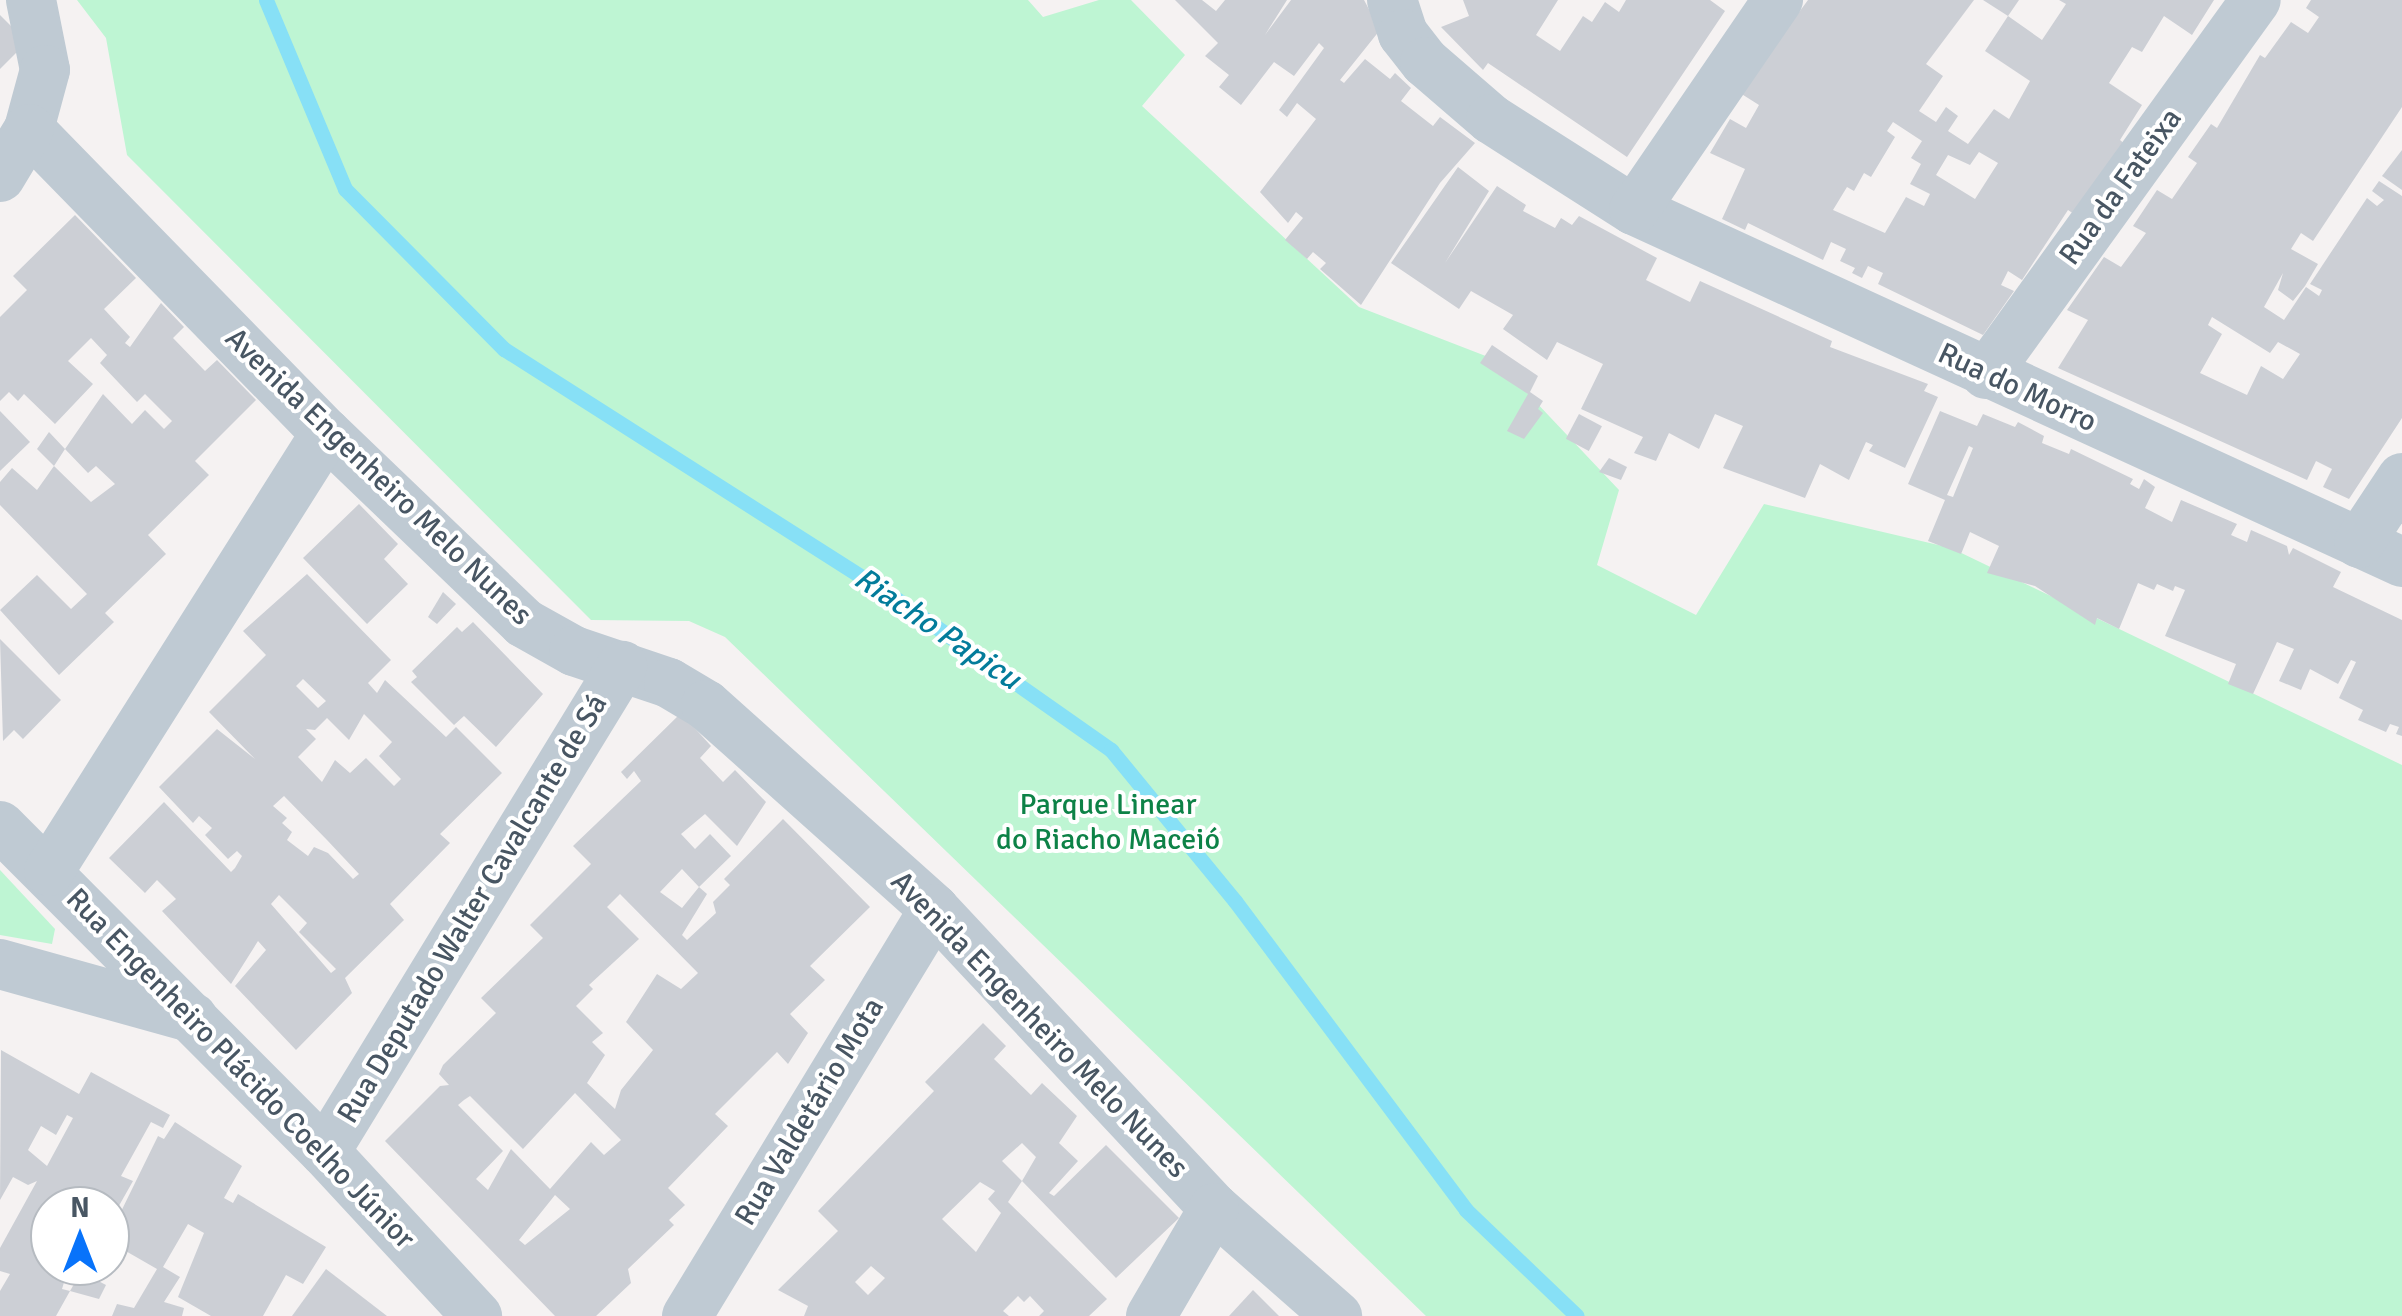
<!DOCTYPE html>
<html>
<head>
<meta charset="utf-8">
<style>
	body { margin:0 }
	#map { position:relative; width:2402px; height:1316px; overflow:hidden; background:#f5f2f2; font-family:Signika,sans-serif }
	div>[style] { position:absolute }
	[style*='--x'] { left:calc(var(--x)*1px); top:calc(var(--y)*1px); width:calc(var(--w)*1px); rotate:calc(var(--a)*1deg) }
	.green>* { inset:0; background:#bef5d3 }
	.stream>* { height:15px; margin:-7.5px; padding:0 7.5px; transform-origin:7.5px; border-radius:7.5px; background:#87e0f6 }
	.building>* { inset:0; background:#cccfd5; transform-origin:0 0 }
	.street>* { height:50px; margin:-25px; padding:0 25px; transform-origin:25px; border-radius:25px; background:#bfcad3 }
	span { translate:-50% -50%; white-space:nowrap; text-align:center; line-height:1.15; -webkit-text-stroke:8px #fff; paint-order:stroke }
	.street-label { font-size:30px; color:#485663 }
	.park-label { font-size:30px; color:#0d8247 }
	.water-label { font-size:32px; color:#037c9b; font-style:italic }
	.north { position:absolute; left:30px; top:1186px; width:100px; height:100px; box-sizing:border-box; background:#fff; border:2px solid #b6bbc1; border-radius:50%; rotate:0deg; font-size:28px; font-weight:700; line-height:40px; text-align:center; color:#485663 }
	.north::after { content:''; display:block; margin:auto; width:35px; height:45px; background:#0873fa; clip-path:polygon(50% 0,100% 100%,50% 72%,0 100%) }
</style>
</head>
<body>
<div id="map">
	<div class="green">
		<div style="clip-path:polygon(77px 0,1028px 0,1043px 17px,1099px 0,1131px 0,1185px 55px,1142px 106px,1359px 307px,1496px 360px,1619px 490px,1597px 565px,1696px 615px,1764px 504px,1951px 548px,2402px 765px,2402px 1316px,1426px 1316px,725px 637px,689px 621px,591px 620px,127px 155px,106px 38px)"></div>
		<div style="clip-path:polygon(0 870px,55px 929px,52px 944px,0 935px)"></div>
	</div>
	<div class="stream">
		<div style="--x:266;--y:0;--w:205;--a:67.3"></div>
		<div style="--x:345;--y:189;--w:226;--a:45.2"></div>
		<div style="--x:504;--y:349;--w:460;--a:32.5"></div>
		<div style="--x:892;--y:596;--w:268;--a:35.1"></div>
		<div style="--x:1111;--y:750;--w:195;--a:50.6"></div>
		<div style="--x:1235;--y:901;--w:386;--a:53.2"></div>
		<div style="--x:1466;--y:1210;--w:153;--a:43.7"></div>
	</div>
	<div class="building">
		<div style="clip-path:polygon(1175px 0,1202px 0,1216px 11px,1225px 0,1287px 0,1265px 35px,1291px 0,1364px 0,1380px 30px,1340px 80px,1344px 83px,1365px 59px,1390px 79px,1395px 73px,1411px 88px,1401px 101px,1433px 126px,1440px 117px,1475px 143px,1440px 183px,1361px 305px,1320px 269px,1326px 263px,1313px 252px,1307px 259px,1285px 240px,1303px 218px,1296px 212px,1288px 223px,1260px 192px,1316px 119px,1297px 103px,1287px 117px,1279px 110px,1324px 48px,1319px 43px,1294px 76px,1274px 62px,1241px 105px,1219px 87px,1229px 75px,1205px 56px,1218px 43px)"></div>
		<div style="clip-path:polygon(1463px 0,1558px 0,1536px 35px,1560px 51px,1583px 16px,1592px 22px,1605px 2px,1619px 12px,1626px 0,1710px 0,1725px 11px,1627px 157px,1488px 63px,1483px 70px,1441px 27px,1469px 16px)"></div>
		<div style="clip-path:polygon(evenodd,1808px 0,1974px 0,1926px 64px,1943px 76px,1919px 111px,1936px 122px,1946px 107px,1958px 116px,1948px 131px,1968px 144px,1994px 109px,2009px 119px,2030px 81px,1985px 51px,2008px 16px,2042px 40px,2066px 4px,2059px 0,2214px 0,2192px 35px,2164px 16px,2142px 52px,2132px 47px,2109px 83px,2142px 105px,2120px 140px,2126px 145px,2077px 216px,2068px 210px,2022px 280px,2008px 271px,2001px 285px,2014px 291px,1983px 335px,1878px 284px,1883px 273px,1868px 266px,1862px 278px,1852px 273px,1855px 268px,1840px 261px,1846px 249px,1831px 242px,1823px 260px,1748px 223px,1745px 230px,1722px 219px,1745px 169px,1710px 153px,1730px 119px,1746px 128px,1759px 105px,1740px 93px,1808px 0,1893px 122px,1922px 141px,1911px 158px,1921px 164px,1910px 184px,1930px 194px,1924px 206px,1906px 197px,1885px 233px,1833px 210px,1847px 187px,1854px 191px,1864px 173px,1871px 177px,1895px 137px,1887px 131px,1893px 122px,1808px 0,1979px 152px,1998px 163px,1975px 199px,1936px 175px,1948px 155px,1970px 165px,1979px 152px)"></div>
		<div style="clip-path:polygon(1983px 0,2019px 0,2008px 16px)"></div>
		<div style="clip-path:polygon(evenodd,2311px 0,2402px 0,2402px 107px,2313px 241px,2301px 233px,2291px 249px,2318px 264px,2305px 286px,2293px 301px,2278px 290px,2283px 273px,2264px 307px,2284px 320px,2306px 287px,2319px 296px,2322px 290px,2310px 284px,2367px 198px,2377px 206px,2384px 200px,2372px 191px,2379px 181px,2402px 196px,2402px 418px,2349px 499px,2323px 487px,2332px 469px,2316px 461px,2307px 480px,2058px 368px,2088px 320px,2067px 310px,2104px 257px,2121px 267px,2146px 233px,2133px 226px,2157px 190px,2172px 199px,2197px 163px,2188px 157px,2211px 124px,2217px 128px,2260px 55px,2265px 58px,2291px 22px,2308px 33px,2319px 17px,2306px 8px,2311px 0,2212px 317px,2270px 353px,2278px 342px,2300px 354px,2283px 379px,2261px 366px,2247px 395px,2200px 373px,2222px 334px,2208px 325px,2212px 317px)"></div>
		<div style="clip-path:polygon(0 15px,27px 42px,0 69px)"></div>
		<div style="clip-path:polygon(2402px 150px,2402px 190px,2382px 176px)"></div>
		<div style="clip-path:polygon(1458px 167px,1489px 191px,1445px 263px,1497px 186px,1526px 205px,1523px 211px,1555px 228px,1561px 218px,1572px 225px,1579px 216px,1657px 258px,1646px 280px,1690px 302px,1700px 281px,1832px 341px,1830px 347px,1928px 384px,1924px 391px,1938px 397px,1905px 468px,1869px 451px,1873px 445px,1866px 442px,1849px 480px,1820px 464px,1805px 498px,1723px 468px,1743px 426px,1715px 414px,1699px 449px,1669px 433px,1656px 461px,1634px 453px,1643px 437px,1581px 409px,1603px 364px,1557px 342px,1547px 360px,1503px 329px,1513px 315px,1471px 291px,1459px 309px,1391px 263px)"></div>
		<div style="clip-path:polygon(75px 215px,136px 278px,104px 309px,130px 337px,125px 343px,130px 347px,161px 303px,184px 327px,173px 338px,205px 371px,217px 360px,256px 400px,195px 461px,209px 475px,148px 535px,166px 554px,105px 613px,114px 622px,59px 675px,0 610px,37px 575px,71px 609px,87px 594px,0 505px,0 482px,12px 468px,37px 490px,54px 466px,91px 502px,115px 484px,96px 466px,88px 473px,65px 449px,54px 466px,37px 449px,49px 432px,65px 449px,103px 394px,132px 424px,145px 410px,164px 429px,172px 421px,145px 394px,137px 402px,100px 363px,107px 355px,91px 338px,68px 361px,93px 384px,55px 424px,24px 394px,18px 401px,9px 392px,0 401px,0 317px,27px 290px,13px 276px)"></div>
		<div style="clip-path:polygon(1492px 345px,1538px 376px,1530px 392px,1543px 401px,1538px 409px,1543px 413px,1524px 439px,1507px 431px,1528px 394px,1480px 363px)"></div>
		<div style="clip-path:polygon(0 411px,30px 442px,0 471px)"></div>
		<div style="clip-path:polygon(evenodd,1940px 411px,1977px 426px,1983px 414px,2015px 427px,2018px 422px,2044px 436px,2042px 443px,2069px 454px,2071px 449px,2133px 479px,2130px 484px,2139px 489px,2144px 479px,2155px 487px,2145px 508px,2172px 522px,2181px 500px,2237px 524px,2231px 535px,2247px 542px,2251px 530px,2287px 546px,2289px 555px,2293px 548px,2341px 572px,2333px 587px,2402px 620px,2402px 736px,2396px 734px,2399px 727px,2390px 724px,2386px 732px,2358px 720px,2363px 710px,2339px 698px,2356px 662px,2351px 660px,2338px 684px,2310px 669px,2301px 690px,2279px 681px,2294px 649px,2277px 642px,2253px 694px,2228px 684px,2236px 664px,2165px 636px,2185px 590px,2175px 586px,2173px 591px,2157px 584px,2154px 590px,2138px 583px,2119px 629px,2097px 618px,2095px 625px,2035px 586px,1987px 573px,1999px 546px,1970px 532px,1961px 554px,1928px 541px,1945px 500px,1908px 484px,1940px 411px,1969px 446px,1973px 448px,1953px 497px,1947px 495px,1969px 446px)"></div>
		<div style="left:1579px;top:414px;width:26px;height:28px;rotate:28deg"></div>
		<div style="clip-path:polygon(1609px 458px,1627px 467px,1621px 480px,1599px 472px)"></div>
		<div style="clip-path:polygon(359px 504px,398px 544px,384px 559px,408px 584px,367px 624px,303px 558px)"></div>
		<div style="clip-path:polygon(evenodd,307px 574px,391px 660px,368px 683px,377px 693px,385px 680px,446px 737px,456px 727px,502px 773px,440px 834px,450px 843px,390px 904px,404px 920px,345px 978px,352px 993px,296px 1050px,235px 986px,266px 950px,258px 941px,231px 984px,162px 911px,176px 899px,157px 880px,145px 893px,109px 858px,164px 802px,231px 872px,235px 868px,242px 856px,237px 851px,228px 859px,205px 835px,212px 828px,199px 816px,193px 823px,159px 787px,217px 729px,255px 759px,209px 712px,266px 655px,243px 631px,307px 574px,303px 679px,326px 701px,318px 708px,296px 686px,303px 679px,307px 574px,364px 714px,392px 742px,379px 756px,401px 779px,394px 786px,366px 758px,350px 773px,335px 760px,322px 782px,298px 757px,316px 739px,306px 729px,315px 730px,327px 718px,349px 740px,364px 714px,307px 574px,284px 796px,327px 840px,359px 874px,353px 879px,328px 853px,314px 847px,308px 856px,287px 840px,292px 832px,282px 823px,287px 818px,273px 806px,284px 796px,307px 574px,279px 895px,307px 923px,299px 932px,336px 969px,331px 973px,271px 904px,279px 895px)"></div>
		<div style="clip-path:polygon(443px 592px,456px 604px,437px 624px,428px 617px)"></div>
		<div style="clip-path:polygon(473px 622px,543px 694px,496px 747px,464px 716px,454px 725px,411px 682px,417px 677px,412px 671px,457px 627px,462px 632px)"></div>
		<div style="clip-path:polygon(0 639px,61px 700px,23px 739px,14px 730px,3px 741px)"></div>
		<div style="clip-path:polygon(evenodd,681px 713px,711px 746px,700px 758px,723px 782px,735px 770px,766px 802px,737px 846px,705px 814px,681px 834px,695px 849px,710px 834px,731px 856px,699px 887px,707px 894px,682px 935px,687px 940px,716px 913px,713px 902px,730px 885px,724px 879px,783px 819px,870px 907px,810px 966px,825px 980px,790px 1014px,808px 1033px,788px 1064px,777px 1052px,715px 1114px,728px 1126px,668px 1188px,685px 1205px,669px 1220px,674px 1225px,628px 1269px,631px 1283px,596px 1316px,555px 1316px,385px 1141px,440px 1086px,449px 1085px,439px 1074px,443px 1065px,496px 1013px,481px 998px,543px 938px,530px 925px,591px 864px,573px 846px,641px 781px,634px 771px,627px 779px,621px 772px,681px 713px,682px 869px,699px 887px,682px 908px,660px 892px,682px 869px,681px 713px,620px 894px,698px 973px,681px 989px,657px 974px,626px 1022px,653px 1050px,621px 1090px,615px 1109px,587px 1083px,605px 1055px,592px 1042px,603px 1033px,576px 1006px,593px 989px,589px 985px,639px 939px,607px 907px,620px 894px,681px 713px,575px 1093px,621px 1140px,604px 1155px,591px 1142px,550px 1189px,511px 1149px,488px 1190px,476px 1179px,503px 1151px,458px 1105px,464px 1100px,470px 1096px,523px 1149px,575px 1093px,681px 713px,555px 1195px,570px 1209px,525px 1245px,519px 1240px,555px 1195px)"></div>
		<div style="clip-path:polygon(evenodd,983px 1023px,1006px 1046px,994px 1059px,1031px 1095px,1042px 1083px,1077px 1116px,1059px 1143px,1078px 1161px,1049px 1193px,1054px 1196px,1106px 1145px,1179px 1218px,1116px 1278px,1022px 1181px,1008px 1202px,1107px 1299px,1089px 1316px,1039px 1316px,1044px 1311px,1030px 1296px,1024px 1302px,1018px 1296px,1003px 1311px,1009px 1316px,804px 1316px,808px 1306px,778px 1290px,838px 1231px,818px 1211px,934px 1091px,925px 1082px,983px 1023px,1022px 1143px,1036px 1157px,1022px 1181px,1002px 1161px,1022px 1143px,983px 1023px,980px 1182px,995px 1191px,988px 1199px,1001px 1213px,976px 1252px,942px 1219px,980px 1182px,983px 1023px,871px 1266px,885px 1278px,868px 1295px,855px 1282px,871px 1266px)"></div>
		<div style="clip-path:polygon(evenodd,1px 1050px,79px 1094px,91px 1072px,170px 1115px,163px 1128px,151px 1122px,121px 1176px,133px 1181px,116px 1211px,104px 1204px,50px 1206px,50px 1266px,69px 1266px,62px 1289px,70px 1291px,56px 1316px,0 1316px,0 1291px,10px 1274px,0 1271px,0 1248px,37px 1181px,28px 1185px,13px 1177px,0 1200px,1px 1050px,67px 1115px,73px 1118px,47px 1166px,28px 1150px,41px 1126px,56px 1135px,67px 1115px)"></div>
		<div style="clip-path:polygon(175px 1122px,242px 1166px,224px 1198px,233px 1203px,238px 1194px,326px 1247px,303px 1284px,286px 1275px,263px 1316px,211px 1316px,178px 1297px,204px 1233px,188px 1224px,163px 1267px,180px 1277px,164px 1302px,184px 1308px,182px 1316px,112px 1316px,117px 1304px,134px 1308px,157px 1269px,110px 1242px,110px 1234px,158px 1136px,164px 1139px)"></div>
		<div style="clip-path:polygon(326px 1269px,387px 1316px,292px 1316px)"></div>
		<div style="clip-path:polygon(81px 1272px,106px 1285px,99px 1299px,70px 1291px)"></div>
		<div style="clip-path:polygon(1253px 1290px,1279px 1316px,1229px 1316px)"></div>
	</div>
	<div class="street">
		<div style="--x:31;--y:0;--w:71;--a:78.7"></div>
		<div style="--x:45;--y:70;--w:61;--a:105.2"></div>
		<div style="--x:29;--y:129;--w:425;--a:45.7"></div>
		<div style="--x:326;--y:433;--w:274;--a:43.8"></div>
		<div style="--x:524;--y:623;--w:57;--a:29.2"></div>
		<div style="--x:574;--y:651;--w:100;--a:18.6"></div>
		<div style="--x:669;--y:683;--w:43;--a:30.7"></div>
		<div style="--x:706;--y:705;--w:306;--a:41.8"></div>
		<div style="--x:934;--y:909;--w:410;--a:46.9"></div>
		<div style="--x:1214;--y:1208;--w:164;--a:41.3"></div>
		<div style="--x:1392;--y:0;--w:36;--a:72"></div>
		<div style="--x:1403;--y:34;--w:36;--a:52"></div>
		<div style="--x:1425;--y:62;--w:87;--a:40.8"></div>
		<div style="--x:1491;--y:119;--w:169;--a:32.5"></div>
		<div style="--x:1634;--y:210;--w:845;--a:24.62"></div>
		<div style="--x:0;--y:177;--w:56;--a:-58.9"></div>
		<div style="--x:1634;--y:210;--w:255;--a:-55.6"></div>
		<div style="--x:1986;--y:374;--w:461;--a:-54.2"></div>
		<div style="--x:2359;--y:543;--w:78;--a:-56.5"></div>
		<div style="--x:0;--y:826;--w:460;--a:45.1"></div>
		<div style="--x:325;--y:1152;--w:224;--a:47.2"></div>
		<div style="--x:49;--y:871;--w:518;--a:-57.69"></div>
		<div style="--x:0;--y:964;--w:200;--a:15.6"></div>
		<div style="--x:325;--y:1152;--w:570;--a:-58.57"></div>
		<div style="--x:687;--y:1316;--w:476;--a:-58.7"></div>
		<div style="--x:1151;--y:1316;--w:125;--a:-59.7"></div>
	</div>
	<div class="street-label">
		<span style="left:2121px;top:187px;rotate:-54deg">Rua da Fateixa</span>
		<span style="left:2017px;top:388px;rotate:25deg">Rua do Morro</span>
		<span style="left:378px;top:477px;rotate:44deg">Avenida Engenheiro Melo Nunes</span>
		<span style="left:473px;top:909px;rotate:-59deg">Rua Deputado Walter Cavalcante de Sá</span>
		<span style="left:1039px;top:1025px;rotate:46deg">Avenida Engenheiro Melo Nunes</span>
		<span style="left:240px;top:1069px;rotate:46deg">Rua Engenheiro Plácido Coelho Júnior</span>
		<span style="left:810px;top:1112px;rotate:-59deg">Rua Valdetário Mota</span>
	</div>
	<div class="park-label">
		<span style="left:1108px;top:822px">Parque Linear<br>do Riacho Maceió</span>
	</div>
	<div class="water-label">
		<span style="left:937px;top:629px;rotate:34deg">Riacho Papicu</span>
	</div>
	<div class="north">N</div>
</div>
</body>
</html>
